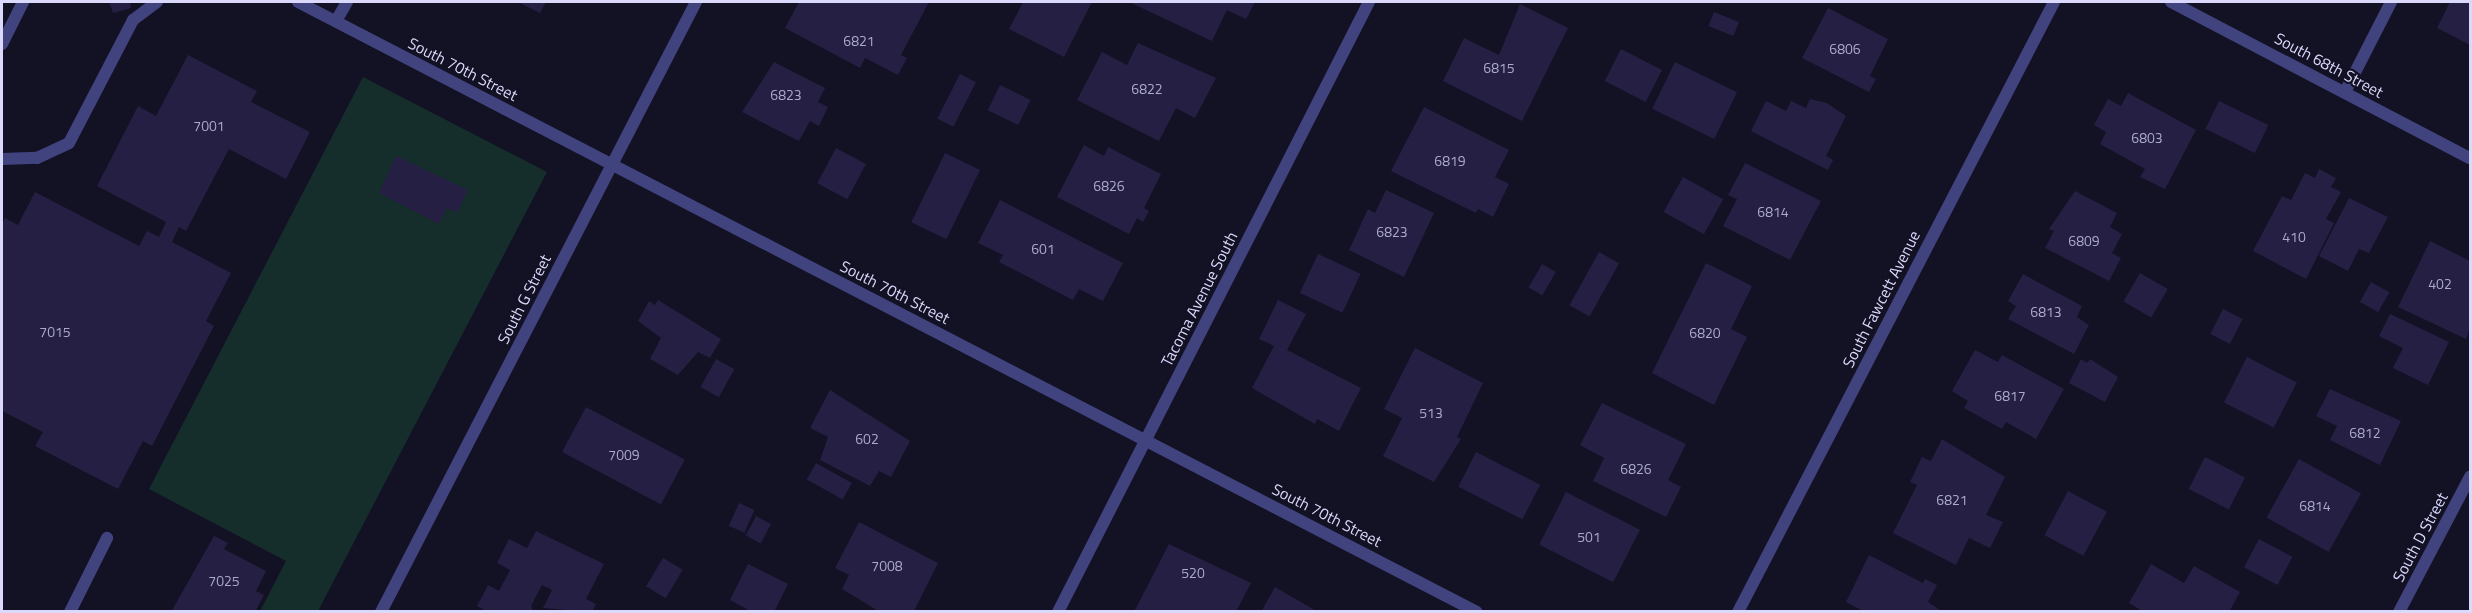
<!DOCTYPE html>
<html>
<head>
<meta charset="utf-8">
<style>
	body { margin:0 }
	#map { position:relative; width:2472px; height:613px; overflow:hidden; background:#131124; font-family:"Titillium Web",sans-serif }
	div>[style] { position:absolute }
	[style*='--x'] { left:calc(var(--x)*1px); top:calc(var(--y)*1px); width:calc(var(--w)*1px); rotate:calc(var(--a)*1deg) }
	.green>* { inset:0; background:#152e2b }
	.building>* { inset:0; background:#241f43; transform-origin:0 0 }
	.service>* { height:12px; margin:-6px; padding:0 6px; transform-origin:6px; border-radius:6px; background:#41437f }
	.minor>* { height:12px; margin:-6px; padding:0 6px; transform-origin:6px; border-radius:6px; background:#41437f }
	span { translate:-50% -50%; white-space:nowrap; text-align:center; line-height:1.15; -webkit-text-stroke:4.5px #131124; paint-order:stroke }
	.number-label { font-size:14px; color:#acaacd }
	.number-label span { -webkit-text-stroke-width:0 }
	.street-label { font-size:16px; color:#dad8fb }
	.frame { position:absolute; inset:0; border:3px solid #dad8fb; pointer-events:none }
</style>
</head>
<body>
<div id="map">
	<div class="green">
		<div style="clip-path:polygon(363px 77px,547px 172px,318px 611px,260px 611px,286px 561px,149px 489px)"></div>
	</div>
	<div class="building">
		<div style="clip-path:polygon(109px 2px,130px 2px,131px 8px,113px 13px)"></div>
		<div style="clip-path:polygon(518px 2px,546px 2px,540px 13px)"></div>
		<div style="clip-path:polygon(799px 2px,929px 2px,901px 55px,907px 58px,898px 75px,865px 58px,860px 68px,785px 28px)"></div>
		<div style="clip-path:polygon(1023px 2px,1092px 2px,1064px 57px,1009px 29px)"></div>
		<div style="clip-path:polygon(1129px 2px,1255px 2px,1246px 19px,1227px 10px,1212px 41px)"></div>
		<div style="clip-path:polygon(2450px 2px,2470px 2px,2470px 45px,2437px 28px)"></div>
		<div style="clip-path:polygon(1520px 4px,1568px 28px,1522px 121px,1443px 81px,1464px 38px,1499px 55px)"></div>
		<div style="clip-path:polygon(1828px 8px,1888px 39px,1870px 76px,1876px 79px,1869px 92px,1802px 58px)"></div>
		<div style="left:1714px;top:12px;width:27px;height:15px;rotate:22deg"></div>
		<div style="clip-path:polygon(1138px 43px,1216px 78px,1195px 118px,1176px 108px,1159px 141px,1077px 100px,1102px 52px,1127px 65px)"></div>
		<div style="left:1621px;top:49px;width:46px;height:36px;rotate:27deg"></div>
		<div style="clip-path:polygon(188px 55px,257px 91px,251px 102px,310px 132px,286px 179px,229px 149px,186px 231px,179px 227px,172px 242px,231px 273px,206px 321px,214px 326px,152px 446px,143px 441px,118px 489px,35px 446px,43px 432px,2px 411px,2px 224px,5px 218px,18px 225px,35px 192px,139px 246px,147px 231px,159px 237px,166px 222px,97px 186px,138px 106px,156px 116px)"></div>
		<div style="clip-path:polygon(774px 62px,825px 88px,818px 102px,828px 107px,819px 126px,810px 121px,799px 141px,742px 112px)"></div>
		<div style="left:1675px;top:62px;width:69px;height:52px;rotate:26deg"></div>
		<div style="left:960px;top:74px;width:18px;height:50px;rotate:27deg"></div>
		<div style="left:1000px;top:85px;width:34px;height:28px;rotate:26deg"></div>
		<div style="clip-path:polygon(2128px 93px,2196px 130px,2165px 189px,2140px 177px,2145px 169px,2100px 144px,2106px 132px,2094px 125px,2108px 99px,2121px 106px)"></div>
		<div style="clip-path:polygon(1810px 99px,1827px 103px,1846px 116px,1826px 156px,1833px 160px,1828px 170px,1751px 131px,1766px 101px,1786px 111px,1791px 101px,1806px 108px)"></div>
		<div style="left:2219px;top:101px;width:55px;height:31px;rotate:26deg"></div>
		<div style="clip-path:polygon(1424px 107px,1509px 150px,1495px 177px,1509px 184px,1493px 217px,1478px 209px,1476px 213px,1391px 171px)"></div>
		<div style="clip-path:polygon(1084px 145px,1104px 156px,1108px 147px,1161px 174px,1144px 208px,1149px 211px,1143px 222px,1137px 218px,1129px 234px,1057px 197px)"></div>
		<div style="left:836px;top:148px;width:34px;height:40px;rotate:28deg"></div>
		<div style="left:945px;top:153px;width:39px;height:77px;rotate:26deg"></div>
		<div style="clip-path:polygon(396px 156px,468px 190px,457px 213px,447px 208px,439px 224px,379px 193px)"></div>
		<div style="clip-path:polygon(1745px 163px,1821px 201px,1790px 260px,1723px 226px,1737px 199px,1728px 195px)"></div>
		<div style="clip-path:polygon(2319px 169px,2336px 178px,2331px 187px,2341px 192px,2326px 219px,2334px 223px,2306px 279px,2253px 251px,2282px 196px,2291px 200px,2305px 173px,2315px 178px)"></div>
		<div style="left:1683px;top:177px;width:46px;height:40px;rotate:29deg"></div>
		<div style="clip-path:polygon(1386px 190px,1434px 213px,1404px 277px,1349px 250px,1368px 209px,1375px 213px)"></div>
		<div style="clip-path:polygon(2075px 191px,2117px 213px,2110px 227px,2122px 234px,2112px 253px,2121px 258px,2109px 281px,2045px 248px,2054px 231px,2049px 229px)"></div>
		<div style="clip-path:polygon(2349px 198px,2388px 217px,2369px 253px,2359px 249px,2348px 271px,2319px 256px)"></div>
		<div style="clip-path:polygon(1000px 200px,1123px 263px,1103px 301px,1079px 289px,1073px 300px,999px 262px,1003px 255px,978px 243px)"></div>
		<div style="clip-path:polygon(2430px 241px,2470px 261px,2470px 328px,2466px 339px,2398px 307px)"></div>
		<div style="left:1599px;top:252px;width:23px;height:61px;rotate:29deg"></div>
		<div style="left:1318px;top:254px;width:47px;height:43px;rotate:25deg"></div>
		<div style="clip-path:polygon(1706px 263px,1752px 286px,1731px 329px,1747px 337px,1714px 405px,1652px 373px)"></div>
		<div style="left:1542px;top:264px;width:16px;height:27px;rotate:30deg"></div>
		<div style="left:2140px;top:273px;width:32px;height:33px;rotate:30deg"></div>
		<div style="clip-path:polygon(2023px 274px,2082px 306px,2077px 317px,2089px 325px,2074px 354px,2008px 319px,2016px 306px,2008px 301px)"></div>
		<div style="left:2371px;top:282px;width:21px;height:23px;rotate:29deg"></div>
		<div style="clip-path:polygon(658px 300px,721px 339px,710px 358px,698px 352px,678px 375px,650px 359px,661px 338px,638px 321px,649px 301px,655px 305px)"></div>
		<div style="clip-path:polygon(1278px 300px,1306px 314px,1287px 350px,1361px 388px,1339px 431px,1317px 419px,1315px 424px,1252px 388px,1274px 346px,1259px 339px)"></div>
		<div style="left:2223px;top:309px;width:22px;height:28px;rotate:27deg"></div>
		<div style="clip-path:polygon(2390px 314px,2449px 342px,2428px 385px,2393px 368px,2403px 348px,2379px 336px)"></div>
		<div style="clip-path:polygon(1415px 348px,1483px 383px,1457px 437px,1461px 439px,1434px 482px,1383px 456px,1402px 418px,1384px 409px)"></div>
		<div style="clip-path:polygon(1975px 350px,1998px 362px,2002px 355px,2064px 389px,2036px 439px,2006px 422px,2002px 429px,1964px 408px,1968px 401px,1952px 391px)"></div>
		<div style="left:2247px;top:357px;width:56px;height:51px;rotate:27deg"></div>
		<div style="left:716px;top:359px;width:21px;height:32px;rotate:29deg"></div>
		<div style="clip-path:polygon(2081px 359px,2087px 363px,2090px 359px,2118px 377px,2105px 402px,2069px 383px)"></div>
		<div style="clip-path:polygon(2330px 389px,2401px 421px,2380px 465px,2330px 440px,2337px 426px,2316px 416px)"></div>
		<div style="clip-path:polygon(830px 390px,910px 441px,891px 477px,879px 471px,870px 486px,820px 460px,828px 437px,810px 428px)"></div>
		<div style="clip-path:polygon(1602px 403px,1686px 444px,1668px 480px,1681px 487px,1666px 517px,1593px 481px,1604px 458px,1580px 445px)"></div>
		<div style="left:586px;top:407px;width:112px;height:51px;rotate:28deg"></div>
		<div style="clip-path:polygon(1942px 439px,2005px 477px,1986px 515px,2003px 522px,1990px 548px,1969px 538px,1956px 565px,1893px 533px,1917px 485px,1910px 482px,1922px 457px,1931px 461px)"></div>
		<div style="left:1476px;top:452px;width:72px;height:39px;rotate:27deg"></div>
		<div style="left:2205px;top:457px;width:45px;height:36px;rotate:27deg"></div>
		<div style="left:2299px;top:459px;width:71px;height:67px;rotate:29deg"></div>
		<div style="left:816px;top:463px;width:41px;height:19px;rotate:29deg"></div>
		<div style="left:2068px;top:491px;width:44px;height:50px;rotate:28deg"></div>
		<div style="left:1566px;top:492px;width:83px;height:59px;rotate:27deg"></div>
		<div style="left:739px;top:503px;width:17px;height:25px;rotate:24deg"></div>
		<div style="left:756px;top:516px;width:17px;height:22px;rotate:28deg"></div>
		<div style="clip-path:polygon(859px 522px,938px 563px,914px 611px,880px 612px,842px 589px,849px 575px,835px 568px)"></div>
		<div style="clip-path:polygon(536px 531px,604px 564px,586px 599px,596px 604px,592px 612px,543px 608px,552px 590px,542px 585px,531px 606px,534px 612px,488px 612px,477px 606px,488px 585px,499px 591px,510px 570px,497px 563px,509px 539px,527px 548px)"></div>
		<div style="clip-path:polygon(214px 536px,228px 543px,224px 549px,266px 571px,256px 591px,264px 595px,255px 612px,171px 612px)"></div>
		<div style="left:2259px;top:539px;width:38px;height:32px;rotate:28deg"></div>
		<div style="clip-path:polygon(1169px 544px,1251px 583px,1236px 612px,1135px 610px)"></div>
		<div style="clip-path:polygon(1869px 555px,1923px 583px,1925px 579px,1937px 585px,1928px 602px,1943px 612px,1865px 612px,1846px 602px)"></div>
		<div style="left:663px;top:558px;width:23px;height:33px;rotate:31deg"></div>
		<div style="clip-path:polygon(748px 564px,788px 584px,774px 612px,752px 612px,730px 600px)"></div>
		<div style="clip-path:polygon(2151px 564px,2184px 583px,2194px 566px,2240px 592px,2229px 612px,2144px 612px,2129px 603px)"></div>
		<div style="clip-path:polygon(1275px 587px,1318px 612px,1261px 612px)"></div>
	</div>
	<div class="service">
		<div style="--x:336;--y:21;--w:22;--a:-60"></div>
		<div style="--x:2345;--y:92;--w:101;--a:-62.9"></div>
		<div style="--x:2;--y:159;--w:35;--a:-2"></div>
		<div style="--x:37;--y:158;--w:35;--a:-25"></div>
		<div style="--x:69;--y:143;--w:139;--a:-62.5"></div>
		<div style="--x:133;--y:20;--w:30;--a:-37"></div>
		<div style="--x:70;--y:612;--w:83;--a:-63.4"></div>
	</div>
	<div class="minor">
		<div style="--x:298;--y:2;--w:1327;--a:27.36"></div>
		<div style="--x:2171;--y:2;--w:337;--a:27.6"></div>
		<div style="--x:2;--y:44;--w:47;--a:-63.4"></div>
		<div style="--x:381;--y:612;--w:687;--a:-62.69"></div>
		<div style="--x:1058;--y:612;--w:685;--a:-62.99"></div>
		<div style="--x:1738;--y:612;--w:687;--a:-62.61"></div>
		<div style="--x:2399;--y:612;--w:153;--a:-62.3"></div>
	</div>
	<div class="number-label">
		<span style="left:859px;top:41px">6821</span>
		<span style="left:1845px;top:49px">6806</span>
		<span style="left:1499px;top:68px">6815</span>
		<span style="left:1147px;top:89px">6822</span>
		<span style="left:786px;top:95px">6823</span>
		<span style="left:209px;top:126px">7001</span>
		<span style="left:2147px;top:138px">6803</span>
		<span style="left:1450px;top:161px">6819</span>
		<span style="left:1109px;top:186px">6826</span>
		<span style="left:1773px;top:212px">6814</span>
		<span style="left:1392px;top:232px">6823</span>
		<span style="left:2294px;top:237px">410</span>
		<span style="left:2084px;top:241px">6809</span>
		<span style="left:1043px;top:249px">601</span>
		<span style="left:2440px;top:284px">402</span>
		<span style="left:2046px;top:312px">6813</span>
		<span style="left:55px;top:332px">7015</span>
		<span style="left:1705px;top:333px">6820</span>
		<span style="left:2010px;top:396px">6817</span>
		<span style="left:1431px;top:413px">513</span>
		<span style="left:2365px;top:433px">6812</span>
		<span style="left:867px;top:439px">602</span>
		<span style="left:624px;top:455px">7009</span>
		<span style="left:1636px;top:469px">6826</span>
		<span style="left:1952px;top:500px">6821</span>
		<span style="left:2315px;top:506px">6814</span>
		<span style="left:1589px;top:537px">501</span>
		<span style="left:887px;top:566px">7008</span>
		<span style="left:1193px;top:573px">520</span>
		<span style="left:224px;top:581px">7025</span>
	</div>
	<div class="street-label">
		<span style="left:2329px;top:65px;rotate:28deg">South 68th Street</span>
		<span style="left:463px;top:69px;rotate:27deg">South 70th Street</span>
		<span style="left:895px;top:292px;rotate:27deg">South 70th Street</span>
		<span style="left:524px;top:299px;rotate:-63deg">South G Street</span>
		<span style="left:1199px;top:299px;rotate:-63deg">Tacoma Avenue South</span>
		<span style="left:1881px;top:299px;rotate:-63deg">South Fawcett Avenue</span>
		<span style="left:1327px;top:515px;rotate:27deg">South 70th Street</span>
		<span style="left:2420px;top:537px;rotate:-62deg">South D Street</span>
	</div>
	<div class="frame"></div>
</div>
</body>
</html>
